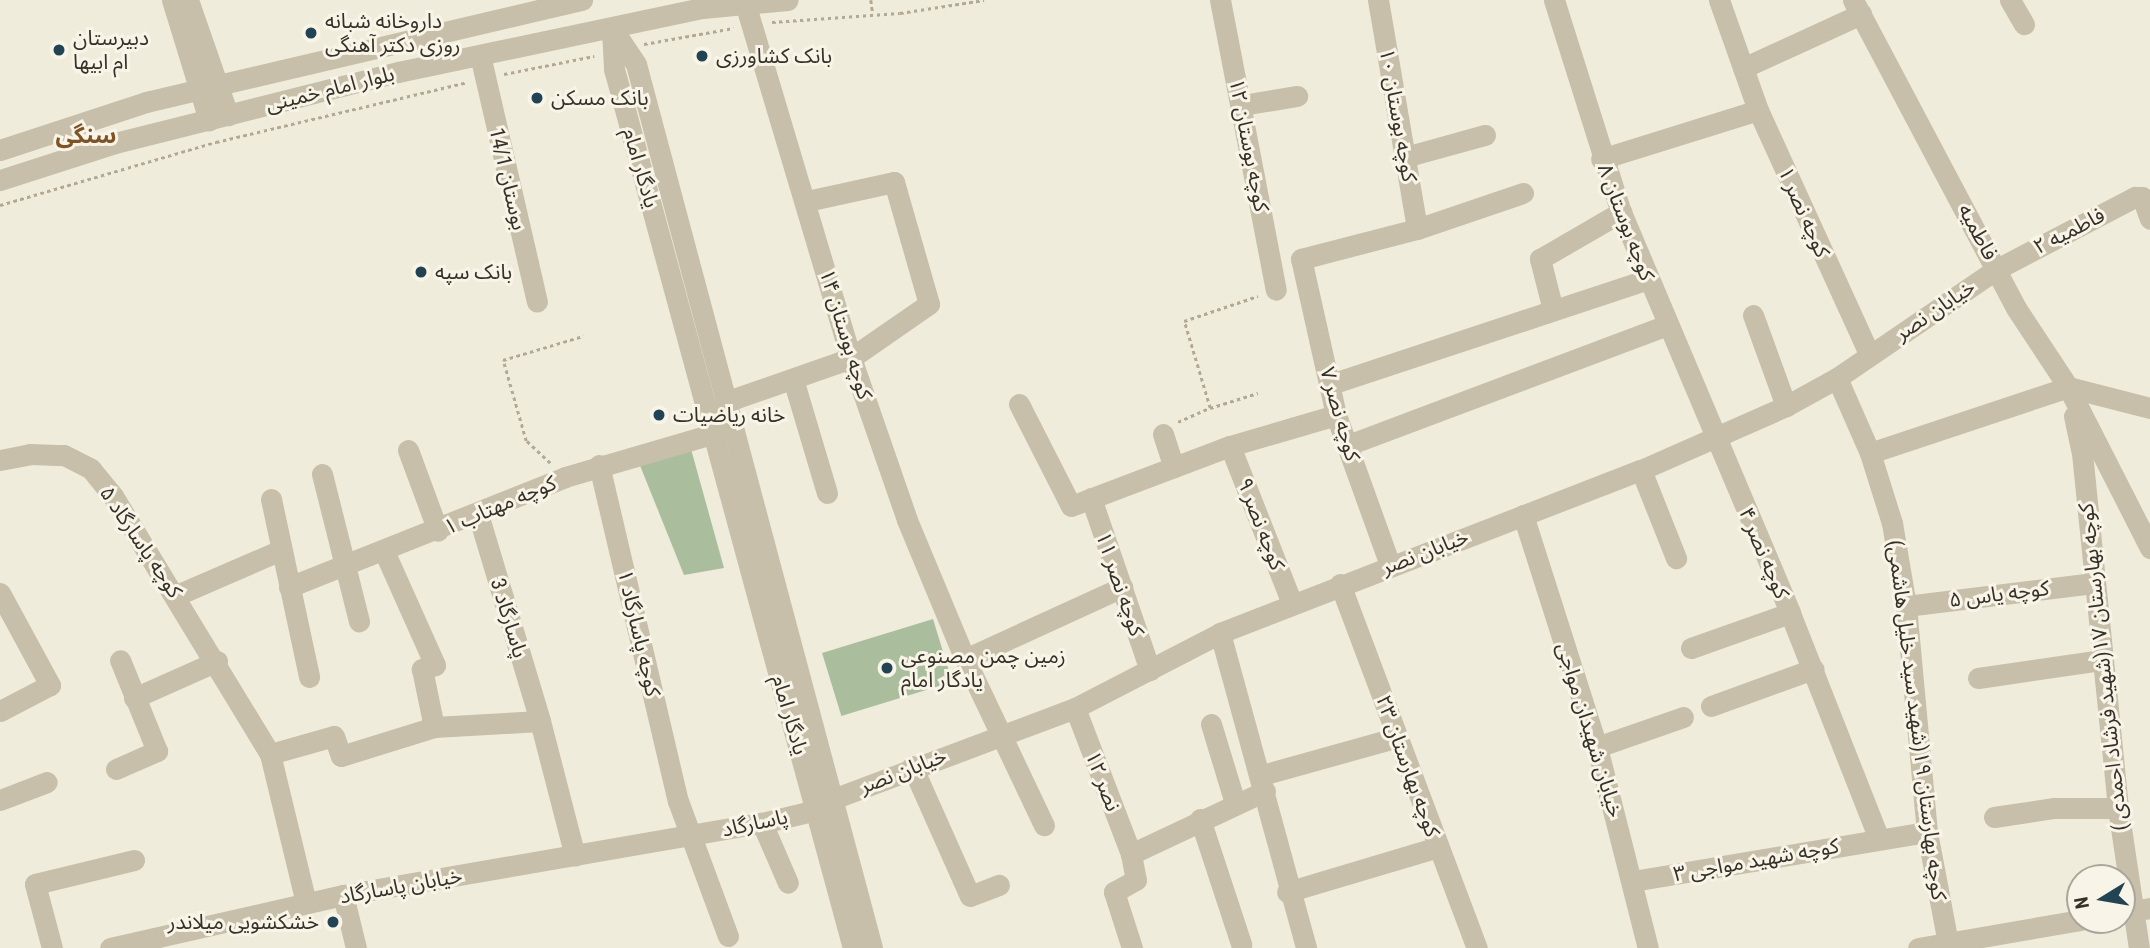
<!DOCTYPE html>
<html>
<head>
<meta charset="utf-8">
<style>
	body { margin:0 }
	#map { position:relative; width:2150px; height:948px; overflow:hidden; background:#f0ecdc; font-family:"Roboto Condensed","Noto Sans Arabic",sans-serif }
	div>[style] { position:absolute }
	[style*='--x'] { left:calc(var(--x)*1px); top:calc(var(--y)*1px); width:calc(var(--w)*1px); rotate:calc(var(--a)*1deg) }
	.green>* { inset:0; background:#aabe9d; transform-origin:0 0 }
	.path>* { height:2.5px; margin-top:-1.25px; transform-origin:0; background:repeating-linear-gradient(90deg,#b3a993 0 3.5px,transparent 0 7px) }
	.minor>* { height:21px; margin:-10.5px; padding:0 10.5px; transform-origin:10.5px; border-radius:10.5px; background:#c7bfa9 }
	.dots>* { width:19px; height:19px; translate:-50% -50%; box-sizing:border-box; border:4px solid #f8f5e8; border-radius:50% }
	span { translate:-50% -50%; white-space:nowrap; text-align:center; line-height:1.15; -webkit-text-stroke:6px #f8f5e8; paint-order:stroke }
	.poi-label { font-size:21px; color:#353028 }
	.left { translate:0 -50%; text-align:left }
	.right { translate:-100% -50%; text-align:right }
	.street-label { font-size:21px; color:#353028 }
	.neighbourhood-label { font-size:23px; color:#7e5327; font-weight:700 }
	.north { position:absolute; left:2066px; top:864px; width:70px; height:70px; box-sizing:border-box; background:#f8f5e8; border:2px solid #aaa69b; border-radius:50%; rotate:259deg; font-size:19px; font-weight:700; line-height:28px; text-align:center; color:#353028 }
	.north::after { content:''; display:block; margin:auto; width:24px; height:32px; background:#214354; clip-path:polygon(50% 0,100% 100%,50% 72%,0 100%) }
</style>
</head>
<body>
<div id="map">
	<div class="green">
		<div style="clip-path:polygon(691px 449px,724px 568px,684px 575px,639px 463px)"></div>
		<div style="left:933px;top:619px;width:66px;height:116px;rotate:73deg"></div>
	</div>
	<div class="path">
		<div style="--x:871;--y:0;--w:14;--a:82"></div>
		<div style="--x:772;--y:22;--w:128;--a:-4"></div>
		<div style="--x:900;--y:13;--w:85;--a:-8.8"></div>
		<div style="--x:644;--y:44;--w:91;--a:-10.1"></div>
		<div style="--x:504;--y:74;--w:92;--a:-11.3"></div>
		<div style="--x:0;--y:205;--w:225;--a:-16.3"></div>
		<div style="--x:216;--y:142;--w:258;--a:-13.4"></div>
		<div style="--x:1210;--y:408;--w:50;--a:-17.4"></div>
		<div style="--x:1178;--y:422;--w:35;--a:-24"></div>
		<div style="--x:1210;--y:408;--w:91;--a:-106.6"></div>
		<div style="--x:1184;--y:321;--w:78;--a:-18.7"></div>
		<div style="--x:550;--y:463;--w:33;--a:-137"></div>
		<div style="--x:526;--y:441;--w:84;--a:-105.9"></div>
		<div style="--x:503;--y:360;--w:84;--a:-16.7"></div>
	</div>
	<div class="minor">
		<div style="--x:172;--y:0;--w:126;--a:72.9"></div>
		<div style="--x:188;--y:0;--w:122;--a:70.8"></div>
		<div style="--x:1220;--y:0;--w:295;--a:79.1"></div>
		<div style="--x:1378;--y:0;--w:232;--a:80.3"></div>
		<div style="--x:1554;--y:0;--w:222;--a:72.5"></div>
		<div style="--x:1621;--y:212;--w:435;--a:67.1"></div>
		<div style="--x:1790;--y:613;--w:243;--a:68.5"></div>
		<div style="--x:1719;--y:0;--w:117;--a:70.5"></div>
		<div style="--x:1758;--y:110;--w:268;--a:65.5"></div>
		<div style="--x:1853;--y:0;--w:348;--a:62.1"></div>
		<div style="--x:2016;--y:308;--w:95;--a:56.6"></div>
		<div style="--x:2068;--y:387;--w:181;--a:63"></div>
		<div style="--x:2010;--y:0;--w:28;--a:60"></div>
		<div style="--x:745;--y:3;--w:370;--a:73.4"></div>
		<div style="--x:851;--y:358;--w:171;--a:70.9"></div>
		<div style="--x:907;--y:520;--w:151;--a:67.4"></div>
		<div style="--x:965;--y:659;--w:184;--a:64.6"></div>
		<div style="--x:612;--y:28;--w:43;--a:56.3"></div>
		<div style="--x:636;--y:64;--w:915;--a:75.05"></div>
		<div style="--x:612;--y:30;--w:39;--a:87"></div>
		<div style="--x:614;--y:69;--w:911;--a:74.79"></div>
		<div style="--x:480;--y:55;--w:253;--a:77"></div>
		<div style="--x:1743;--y:68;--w:130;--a:-24.6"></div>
		<div style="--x:1242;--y:105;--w:56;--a:-9.3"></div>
		<div style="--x:0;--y:150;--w:154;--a:-18.2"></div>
		<div style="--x:146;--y:102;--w:448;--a:-13.2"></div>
		<div style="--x:1405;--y:157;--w:83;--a:-15.4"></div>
		<div style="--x:1601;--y:159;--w:164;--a:-17.3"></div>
		<div style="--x:0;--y:180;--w:121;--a:-17.8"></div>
		<div style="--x:115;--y:143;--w:292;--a:-14.1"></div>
		<div style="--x:398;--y:72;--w:312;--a:-11.9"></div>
		<div style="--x:703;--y:8;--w:85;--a:-5.4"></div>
		<div style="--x:1553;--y:310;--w:53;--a:-104.3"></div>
		<div style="--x:1540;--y:259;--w:94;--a:-30.1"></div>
		<div style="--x:1753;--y:315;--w:97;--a:70.1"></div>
		<div style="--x:1837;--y:378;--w:82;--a:66.3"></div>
		<div style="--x:1870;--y:453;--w:73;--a:72.6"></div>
		<div style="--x:1892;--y:523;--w:84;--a:80.4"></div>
		<div style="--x:1906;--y:606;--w:227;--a:84.7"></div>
		<div style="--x:1927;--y:832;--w:118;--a:79.3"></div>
		<div style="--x:793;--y:379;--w:119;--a:73.4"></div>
		<div style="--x:1331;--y:384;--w:334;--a:-18.3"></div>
		<div style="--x:2068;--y:387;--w:85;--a:14.4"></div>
		<div style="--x:725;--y:402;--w:133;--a:-19.2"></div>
		<div style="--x:851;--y:358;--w:95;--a:-34.7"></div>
		<div style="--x:929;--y:304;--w:127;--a:-106"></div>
		<div style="--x:894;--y:182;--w:89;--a:167.7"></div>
		<div style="--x:1019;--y:404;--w:114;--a:63"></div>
		<div style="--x:1071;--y:506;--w:170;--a:-20.7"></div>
		<div style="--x:1230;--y:446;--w:110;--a:-16.3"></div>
		<div style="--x:2074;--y:416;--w:38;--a:78"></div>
		<div style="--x:2082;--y:453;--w:357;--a:84.2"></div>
		<div style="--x:2118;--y:808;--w:142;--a:81.5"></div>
		<div style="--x:1163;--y:434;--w:35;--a:72"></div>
		<div style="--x:1348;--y:445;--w:342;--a:-20.6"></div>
		<div style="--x:1230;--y:446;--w:169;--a:68.5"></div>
		<div style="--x:408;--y:450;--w:86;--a:69.7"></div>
		<div style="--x:1870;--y:453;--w:209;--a:-18.4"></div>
		<div style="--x:0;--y:460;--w:31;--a:-11"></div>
		<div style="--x:30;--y:454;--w:34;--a:2"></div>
		<div style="--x:64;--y:455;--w:30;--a:27"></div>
		<div style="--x:91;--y:469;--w:35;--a:51"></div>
		<div style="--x:113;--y:496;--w:302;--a:58.7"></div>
		<div style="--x:270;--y:754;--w:153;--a:76.4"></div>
		<div style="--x:599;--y:465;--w:345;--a:76.8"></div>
		<div style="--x:678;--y:801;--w:144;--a:69.7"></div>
		<div style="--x:1641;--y:470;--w:95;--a:68.3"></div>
		<div style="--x:322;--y:474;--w:152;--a:75.9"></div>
		<div style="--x:1091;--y:498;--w:182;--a:71.1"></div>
		<div style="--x:271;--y:499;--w:182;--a:77.9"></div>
		<div style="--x:478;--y:514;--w:216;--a:73.3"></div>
		<div style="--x:1523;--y:515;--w:244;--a:72.3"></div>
		<div style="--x:1597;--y:747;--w:207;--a:75.8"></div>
		<div style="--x:384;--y:551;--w:125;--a:65.9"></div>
		<div style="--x:435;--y:665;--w:14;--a:163"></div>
		<div style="--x:422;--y:669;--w:59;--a:78.3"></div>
		<div style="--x:1390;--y:565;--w:159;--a:-109.8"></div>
		<div style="--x:1336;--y:415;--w:160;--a:-102.6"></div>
		<div style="--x:1301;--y:259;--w:120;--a:-14.5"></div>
		<div style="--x:1417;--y:229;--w:112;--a:-18.8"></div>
		<div style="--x:1340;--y:584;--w:389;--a:69.4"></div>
		<div style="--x:289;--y:587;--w:297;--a:-21.7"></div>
		<div style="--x:565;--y:477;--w:156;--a:-16.3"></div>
		<div style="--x:0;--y:593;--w:105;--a:61.5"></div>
		<div style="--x:50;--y:685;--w:56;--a:152.5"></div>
		<div style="--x:177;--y:595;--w:113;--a:-23.4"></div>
		<div style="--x:1906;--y:606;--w:187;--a:-7"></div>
		<div style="--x:1220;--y:633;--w:327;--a:74.7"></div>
		<div style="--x:1691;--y:648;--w:105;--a:-19.5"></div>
		<div style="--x:965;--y:659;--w:173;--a:-24.6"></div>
		<div style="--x:1978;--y:678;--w:124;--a:-8.3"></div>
		<div style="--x:134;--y:698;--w:91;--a:-24"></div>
		<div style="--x:1711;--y:706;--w:109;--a:-19.9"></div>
		<div style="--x:1075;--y:708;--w:156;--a:69"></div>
		<div style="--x:1211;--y:724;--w:83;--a:73.1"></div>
		<div style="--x:1597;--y:747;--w:91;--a:-19.2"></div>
		<div style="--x:270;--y:754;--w:66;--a:-15.7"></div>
		<div style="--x:334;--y:736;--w:21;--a:71"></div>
		<div style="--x:341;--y:756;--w:97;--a:-17.3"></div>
		<div style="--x:434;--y:727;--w:106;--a:-3.2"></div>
		<div style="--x:540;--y:721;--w:139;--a:75.5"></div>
		<div style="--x:912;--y:766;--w:142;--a:66"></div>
		<div style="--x:970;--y:896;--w:31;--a:-21"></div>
		<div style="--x:116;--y:769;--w:45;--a:-23.7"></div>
		<div style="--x:157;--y:751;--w:98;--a:-112.1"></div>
		<div style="--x:1262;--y:775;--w:141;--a:-15.6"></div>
		<div style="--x:833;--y:799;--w:259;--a:-20.6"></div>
		<div style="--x:1075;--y:708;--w:163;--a:-27.3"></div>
		<div style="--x:1220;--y:633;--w:451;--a:-21.2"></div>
		<div style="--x:1641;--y:470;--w:158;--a:-23.8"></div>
		<div style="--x:1786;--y:406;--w:58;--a:-28.8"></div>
		<div style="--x:1837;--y:378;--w:194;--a:-34.3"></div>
		<div style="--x:1997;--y:269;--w:156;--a:-27.6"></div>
		<div style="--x:2135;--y:197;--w:7;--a:0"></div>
		<div style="--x:2142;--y:197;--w:23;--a:70"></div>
		<div style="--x:0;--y:800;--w:50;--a:-21"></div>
		<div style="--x:1994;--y:817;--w:61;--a:-8.5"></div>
		<div style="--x:2054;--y:808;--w:64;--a:0"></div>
		<div style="--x:1200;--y:819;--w:132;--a:71.8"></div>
		<div style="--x:762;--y:823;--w:65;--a:66.6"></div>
		<div style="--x:1633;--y:881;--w:298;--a:-9.5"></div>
		<div style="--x:1287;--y:892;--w:158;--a:-16.6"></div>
		<div style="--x:343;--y:895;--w:55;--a:76.2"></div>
		<div style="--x:2122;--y:913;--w:28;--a:-10"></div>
		<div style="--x:52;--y:948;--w:66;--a:-104.9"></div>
		<div style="--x:35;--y:884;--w:102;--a:-13.6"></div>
		<div style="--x:110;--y:948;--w:239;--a:-12.8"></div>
		<div style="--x:343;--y:895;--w:425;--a:-9.8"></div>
		<div style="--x:762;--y:823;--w:56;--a:-13.5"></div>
		<div style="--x:1132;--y:948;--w:59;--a:-107.8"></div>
		<div style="--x:1114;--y:892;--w:25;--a:-29"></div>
		<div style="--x:1136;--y:880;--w:26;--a:-101"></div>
		<div style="--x:1131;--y:854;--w:148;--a:-25.2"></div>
		<div style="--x:1918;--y:948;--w:164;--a:-9.8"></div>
	</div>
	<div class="dots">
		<div style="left:311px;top:33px;background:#214354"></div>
		<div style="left:59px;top:50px;background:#214354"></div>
		<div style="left:702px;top:56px;background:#214354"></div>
		<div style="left:537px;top:98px;background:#214354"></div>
		<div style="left:421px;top:272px;background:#214354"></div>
		<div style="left:659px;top:415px;background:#214354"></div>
		<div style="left:887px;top:668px;background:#214354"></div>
		<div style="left:333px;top:922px;background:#214354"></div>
	</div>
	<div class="poi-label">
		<span class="left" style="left:325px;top:33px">داروخانه شبانه<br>روزی دکتر آهنگی</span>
		<span class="left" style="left:73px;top:50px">دبیرستان<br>ام ابیها</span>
		<span class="left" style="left:716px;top:56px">بانک کشاورزی</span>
		<span class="left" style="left:551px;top:98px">بانک مسکن</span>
		<span class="left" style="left:435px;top:272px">بانک سپه</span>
		<span class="left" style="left:673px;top:415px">خانه ریاضیات</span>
		<span class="left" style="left:901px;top:668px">زمین چمن مصنوعی<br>یادگار امام</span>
		<span class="right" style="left:319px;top:922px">خشکشویی میلاندر</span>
	</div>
	<div class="street-label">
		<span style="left:330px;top:89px;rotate:-14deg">بلوار امام خمینی</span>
		<span style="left:1398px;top:115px;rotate:80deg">کوچه بوستان ۱۰</span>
		<span style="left:1249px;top:145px;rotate:79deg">کوچه بوستان ۱۲</span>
		<span style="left:641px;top:168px;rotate:74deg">یادگار امام</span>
		<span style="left:508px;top:179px;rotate:77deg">بوستان 14/1</span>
		<span style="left:1804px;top:212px;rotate:66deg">کوچه نصر ۱</span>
		<span style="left:1626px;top:222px;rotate:69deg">کوچه بوستان ۸</span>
		<span style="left:2069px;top:231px;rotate:-27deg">فاطمیه ۲</span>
		<span style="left:1978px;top:232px;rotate:62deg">فاطمیه</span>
		<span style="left:1935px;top:310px;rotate:-34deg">خیابان نصر</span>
		<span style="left:846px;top:334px;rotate:73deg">کوچه بوستان ۱۴</span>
		<span style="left:1340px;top:414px;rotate:74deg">کوچه نصر ۷</span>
		<span style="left:500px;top:505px;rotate:-23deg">کوچه مهتاب ۱</span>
		<span style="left:1261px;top:524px;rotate:69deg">کوچه نصر ۹</span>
		<span style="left:141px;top:542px;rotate:56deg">کوچه پاسارگاد ۵</span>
		<span style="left:1425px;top:552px;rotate:-21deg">خیابان نصر</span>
		<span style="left:1764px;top:553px;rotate:67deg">کوچه نصر ۴</span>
		<span style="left:1120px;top:584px;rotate:71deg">کوچه نصر ۱۱</span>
		<span style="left:1999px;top:594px;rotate:-7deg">کوچه یاس ۵</span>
		<span style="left:509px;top:618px;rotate:73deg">پاسارگاد 3</span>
		<span style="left:639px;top:633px;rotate:77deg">کوچه پاسارگاد ۱</span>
		<span style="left:2103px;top:667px;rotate:-96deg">کوچه بهارستان ۱۷(شهید فرشاد احمدی )</span>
		<span style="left:790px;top:715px;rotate:74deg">یادگار امام</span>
		<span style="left:1917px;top:720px;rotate:83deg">کوچه بهارستان ۱۹(شهید سید خلیل هاشمی)</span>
		<span style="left:1590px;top:730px;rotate:73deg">خیابان شهیدان مواجی</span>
		<span style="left:1408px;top:766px;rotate:70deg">کوچه بهارستان ۲۳</span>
		<span style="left:903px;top:771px;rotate:-21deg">خیابان نصر</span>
		<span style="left:1103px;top:781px;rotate:69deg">نصر ۱۲</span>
		<span style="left:755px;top:823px;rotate:-12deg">پاسارگاد</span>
		<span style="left:1756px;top:860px;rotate:-10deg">کوچه شهید مواجی ۳</span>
		<span style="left:401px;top:886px;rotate:-10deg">خیابان پاسارگاد</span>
	</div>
	<div class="neighbourhood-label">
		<span style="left:86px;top:136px">سنگی</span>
	</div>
	<div class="north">N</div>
</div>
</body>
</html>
